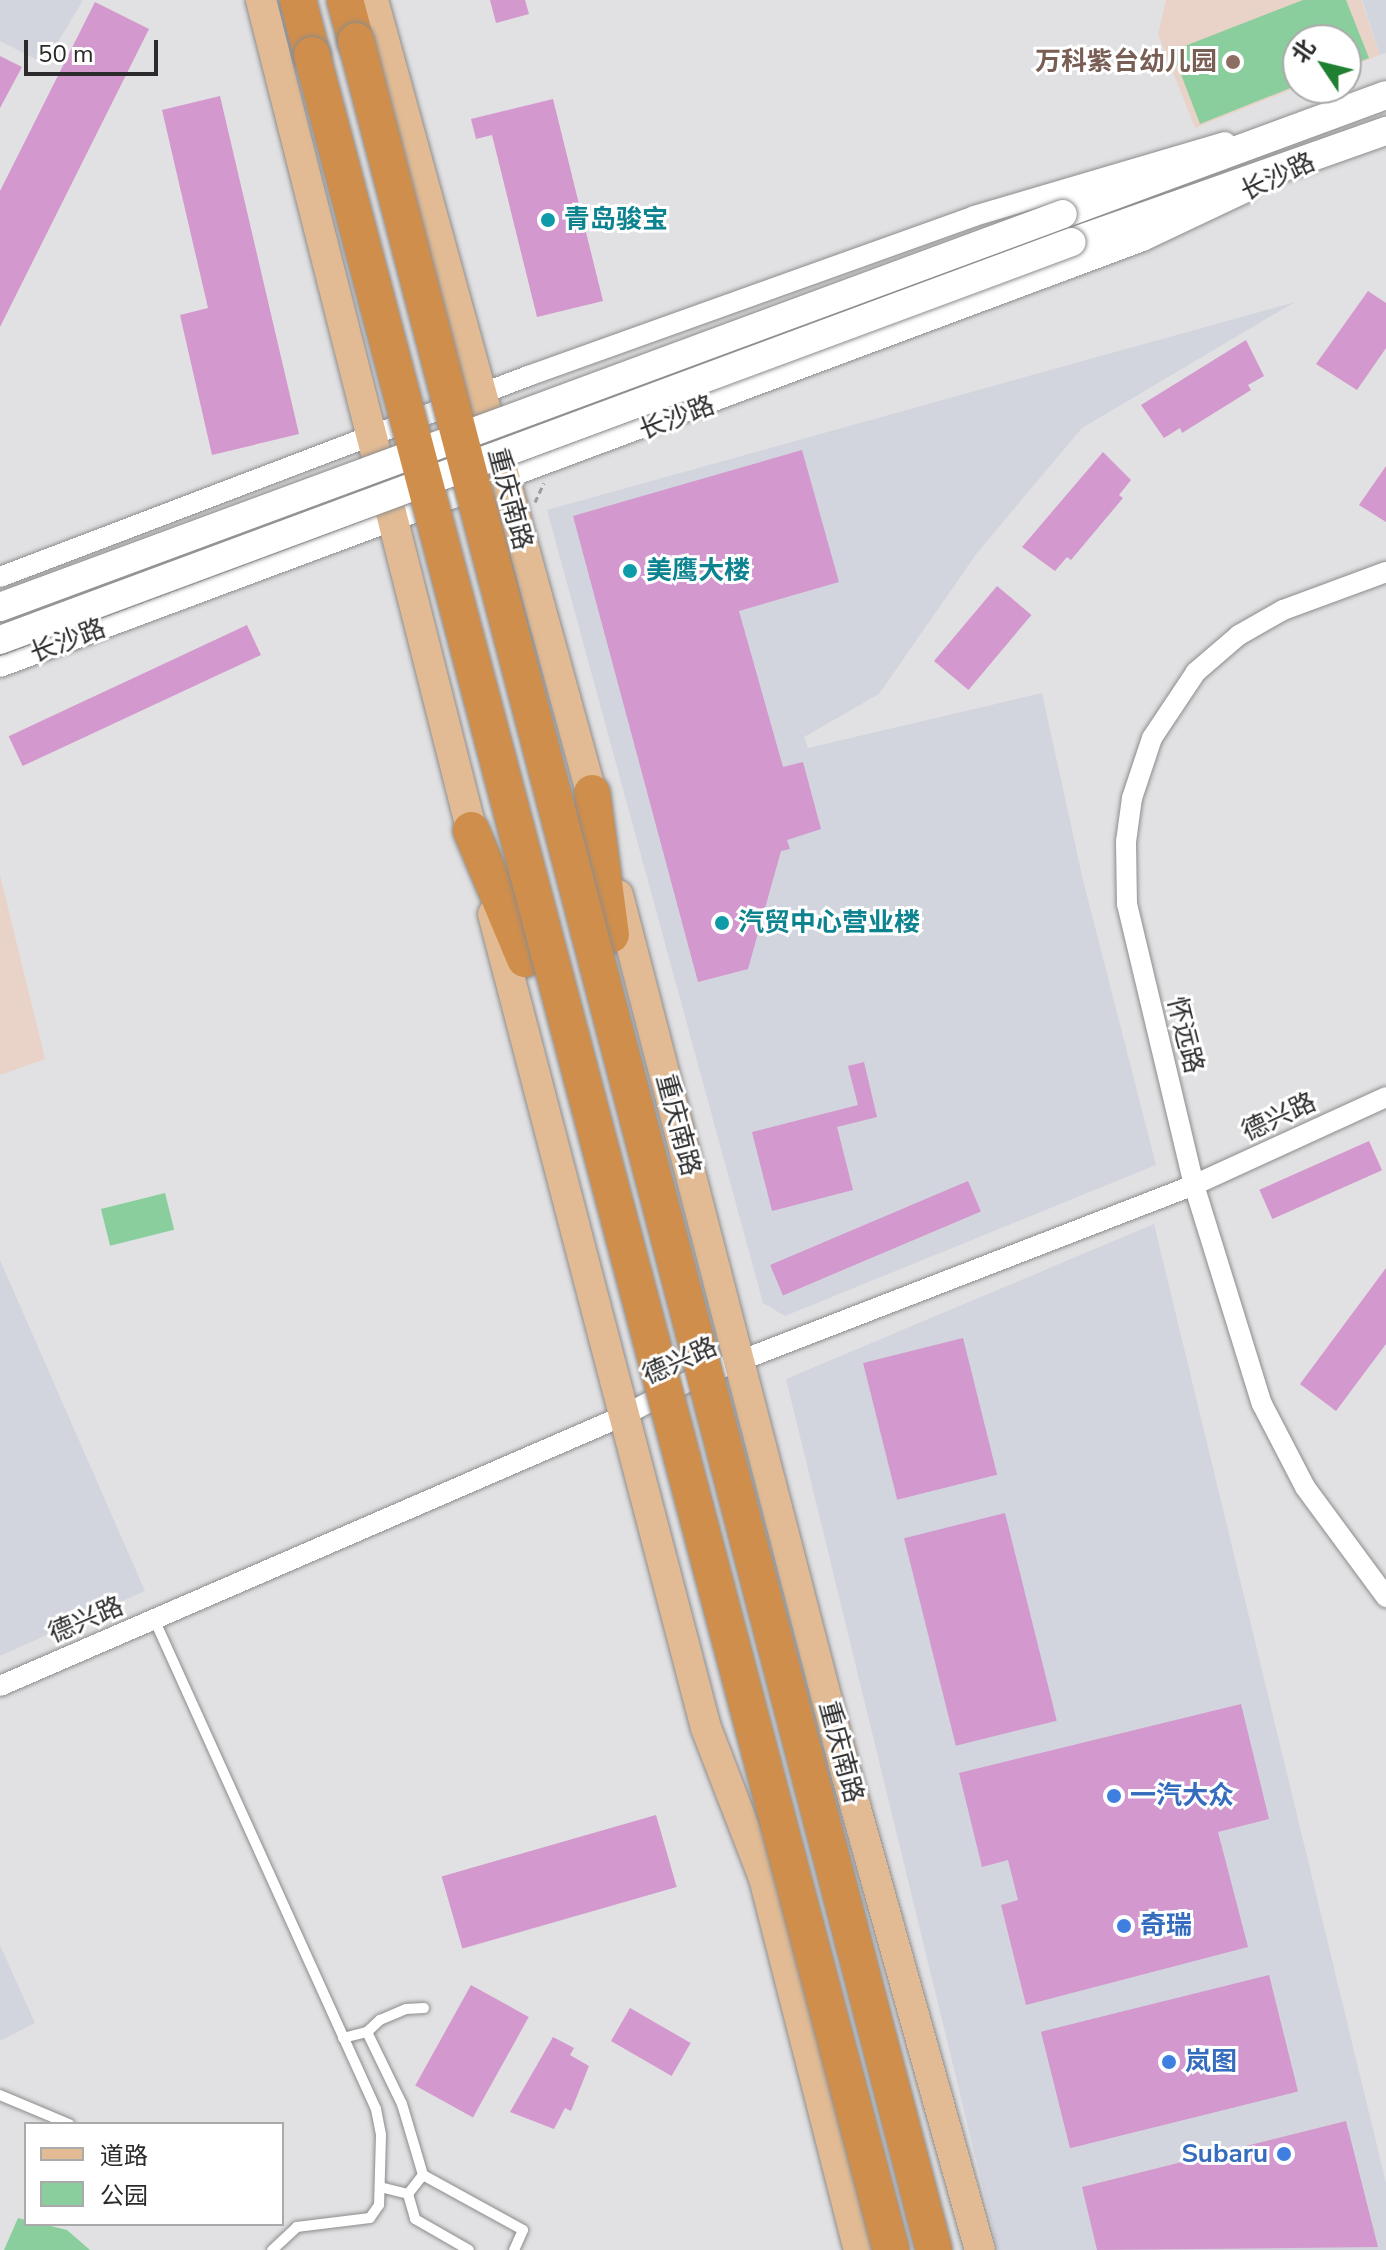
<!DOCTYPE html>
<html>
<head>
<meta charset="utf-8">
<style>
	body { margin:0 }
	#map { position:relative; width:1386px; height:2250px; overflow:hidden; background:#e1e1e3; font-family:"Nunito Sans","Noto Sans SC",sans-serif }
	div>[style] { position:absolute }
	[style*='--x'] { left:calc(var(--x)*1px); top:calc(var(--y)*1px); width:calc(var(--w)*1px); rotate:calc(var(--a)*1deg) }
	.built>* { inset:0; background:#d2d5de }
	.education>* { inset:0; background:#e9d2c7 }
	.green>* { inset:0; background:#8ace9d; transform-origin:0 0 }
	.building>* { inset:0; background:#d398cd; transform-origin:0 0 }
	.path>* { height:3px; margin-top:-1.5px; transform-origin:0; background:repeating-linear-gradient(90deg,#9c9c9d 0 6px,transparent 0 10px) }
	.roads { filter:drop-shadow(0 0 2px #8c8c8d) drop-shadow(0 0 2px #8c8c8d) }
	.lane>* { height:10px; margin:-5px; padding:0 5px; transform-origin:5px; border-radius:5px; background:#fff }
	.street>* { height:20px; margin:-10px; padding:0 10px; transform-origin:10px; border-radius:10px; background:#fff }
	.secondary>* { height:28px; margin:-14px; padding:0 14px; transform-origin:14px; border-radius:14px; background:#fff }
	.primary>* { height:30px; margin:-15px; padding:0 15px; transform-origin:15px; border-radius:15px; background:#e2bb94 }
	.highway>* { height:36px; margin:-18px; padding:0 18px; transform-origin:18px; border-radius:18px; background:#cf8e4c }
	.bridges { filter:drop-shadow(0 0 2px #8c8c8d) drop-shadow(0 0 2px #8c8c8d) }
	.secondary-bridge>* { height:28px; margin:-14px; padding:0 14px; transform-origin:14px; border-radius:14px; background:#fff }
	.highway-bridge>* { height:36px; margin:-18px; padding:0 18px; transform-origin:18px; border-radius:18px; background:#cf8e4c }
	.dots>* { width:22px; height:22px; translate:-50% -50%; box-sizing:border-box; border:4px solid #fff; border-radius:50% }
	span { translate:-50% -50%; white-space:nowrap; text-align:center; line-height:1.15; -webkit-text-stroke:6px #fff; paint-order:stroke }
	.education-label { font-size:26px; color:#785e54; font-weight:700 }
	.right { translate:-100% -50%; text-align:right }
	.street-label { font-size:26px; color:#2b2b2b }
	.culture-label { font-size:26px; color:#0d838f; font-weight:700 }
	.left { translate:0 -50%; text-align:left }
	.shop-label { font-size:26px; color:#366cbe; font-weight:700 }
	.legend { position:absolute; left:24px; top:2122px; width:260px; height:104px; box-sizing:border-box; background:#fff; border:2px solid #aaa; margin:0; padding:10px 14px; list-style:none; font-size:24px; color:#2b2b2b }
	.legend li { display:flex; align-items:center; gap:16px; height:40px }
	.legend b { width:40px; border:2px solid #aaa }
	.north { position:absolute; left:1282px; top:24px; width:80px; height:80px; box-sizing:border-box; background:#fff; border:2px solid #aaa; border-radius:50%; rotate:305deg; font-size:22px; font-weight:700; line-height:32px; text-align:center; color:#2b2b2b }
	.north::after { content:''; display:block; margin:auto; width:28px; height:36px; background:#208031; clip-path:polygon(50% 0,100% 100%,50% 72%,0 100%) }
	.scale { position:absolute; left:24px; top:40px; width:134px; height:36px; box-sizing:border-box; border:4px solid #2b2b2b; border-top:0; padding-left:10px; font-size:24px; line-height:28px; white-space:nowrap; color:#2b2b2b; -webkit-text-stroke:6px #fff; paint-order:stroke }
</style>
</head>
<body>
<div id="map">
	<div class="built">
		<div style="clip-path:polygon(0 0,83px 0,45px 64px,0 41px)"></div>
		<div style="clip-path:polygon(1362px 0,1386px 0,1386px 53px,1380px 55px)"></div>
		<div style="clip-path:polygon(1295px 302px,1082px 428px,977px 553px,879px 694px,804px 737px,808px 748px,1042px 693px,1083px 880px,1156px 1165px,785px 1316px,763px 1303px,547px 510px)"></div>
		<div style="clip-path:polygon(1154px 1224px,1386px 2183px,1386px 2250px,998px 2250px,786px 1379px)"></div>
		<div style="clip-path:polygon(0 1260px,145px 1591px,0 1656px)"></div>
		<div style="clip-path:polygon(0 1945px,35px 2023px,0 2041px)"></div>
	</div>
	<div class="education">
		<div style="clip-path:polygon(1166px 0,1361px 0,1380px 55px,1346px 68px,1346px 40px,1298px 40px,1298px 87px,1195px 128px,1158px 34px)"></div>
		<div style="clip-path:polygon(0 875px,45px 1059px,0 1075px)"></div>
	</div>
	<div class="green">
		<div style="clip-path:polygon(1303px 0,1346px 0,1369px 58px,1346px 67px,1346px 40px,1298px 40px,1298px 85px,1200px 124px,1172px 51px)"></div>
		<div style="left:165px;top:1193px;width:38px;height:66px;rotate:76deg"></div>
		<div style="clip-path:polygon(18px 2218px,67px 2230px,90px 2250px,4px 2250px)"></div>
	</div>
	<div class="building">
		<div style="clip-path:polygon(490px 0,525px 0,529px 14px,496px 23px)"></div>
		<div style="clip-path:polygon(95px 2px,149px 29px,0 327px,0 191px)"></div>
		<div style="clip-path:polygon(0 56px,22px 67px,0 108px)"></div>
		<div style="clip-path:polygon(220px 96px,299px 434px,212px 455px,180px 315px,208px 308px,162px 110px)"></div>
		<div style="clip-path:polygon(553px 99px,603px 301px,537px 317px,492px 135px,476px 139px,471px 119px)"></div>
		<div style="clip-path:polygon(1368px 291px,1386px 303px,1386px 348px,1357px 390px,1316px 364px)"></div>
		<div style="clip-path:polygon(1246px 340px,1264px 376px,1248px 385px,1251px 390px,1182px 433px,1180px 428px,1164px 438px,1141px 405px)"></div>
		<div style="clip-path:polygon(802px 450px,839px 582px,739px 611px,783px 767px,803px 762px,821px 829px,787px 840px,790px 849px,781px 851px,748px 969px,698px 982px,573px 516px)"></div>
		<div style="clip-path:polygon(1103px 452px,1131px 480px,1119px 495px,1123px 498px,1071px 560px,1067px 557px,1055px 571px,1022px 547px)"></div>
		<div style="clip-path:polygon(1386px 466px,1386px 522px,1359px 505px)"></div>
		<div style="left:997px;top:586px;width:45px;height:98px;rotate:40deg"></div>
		<div style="left:247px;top:625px;width:33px;height:263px;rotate:65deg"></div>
		<div style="clip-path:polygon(864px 1062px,877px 1117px,837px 1127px,853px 1190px,772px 1211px,752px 1132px,858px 1105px,848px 1066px)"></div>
		<div style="left:1369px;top:1141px;width:32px;height:120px;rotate:66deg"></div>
		<div style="left:968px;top:1181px;width:33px;height:215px;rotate:67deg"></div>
		<div style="clip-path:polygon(1386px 1268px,1386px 1344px,1336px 1411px,1300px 1384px)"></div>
		<div style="left:963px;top:1338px;width:141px;height:103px;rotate:76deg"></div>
		<div style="left:1005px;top:1513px;width:214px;height:104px;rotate:76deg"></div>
		<div style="clip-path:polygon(1241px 1704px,1269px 1819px,1218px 1832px,1248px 1947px,1026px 2005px,1001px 1905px,1018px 1900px,1008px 1860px,982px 1867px,959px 1773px)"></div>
		<div style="left:656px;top:1815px;width:75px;height:223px;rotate:74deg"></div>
		<div style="left:1269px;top:1975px;width:120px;height:235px;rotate:76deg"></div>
		<div style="left:471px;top:1985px;width:66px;height:115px;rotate:29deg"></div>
		<div style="left:630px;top:2008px;width:70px;height:38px;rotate:30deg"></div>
		<div style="clip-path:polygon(553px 2037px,574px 2048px,570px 2055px,589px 2066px,571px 2111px,565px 2108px,554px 2129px,510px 2112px)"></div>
		<div style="clip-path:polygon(1346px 2121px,1378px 2247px,1097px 2250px,1082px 2187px)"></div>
	</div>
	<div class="path">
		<div style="--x:535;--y:502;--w:21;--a:-65"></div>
	</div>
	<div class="roads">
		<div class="lane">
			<div style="--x:154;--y:1619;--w:538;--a:65.63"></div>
			<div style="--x:376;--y:2109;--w:26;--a:79"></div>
			<div style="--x:381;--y:2135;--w:70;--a:91.6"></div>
			<div style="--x:379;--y:2205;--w:16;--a:125"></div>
			<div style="--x:370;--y:2218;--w:74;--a:173"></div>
			<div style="--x:297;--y:2227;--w:34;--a:137"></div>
			<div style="--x:367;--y:2032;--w:80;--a:64.1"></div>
			<div style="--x:402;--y:2104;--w:74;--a:73.5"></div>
			<div style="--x:343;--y:2038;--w:25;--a:-14"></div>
			<div style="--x:367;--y:2032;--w:18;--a:-43"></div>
			<div style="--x:380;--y:2020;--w:28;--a:-23"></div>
			<div style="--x:406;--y:2009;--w:18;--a:-3"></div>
			<div style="--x:0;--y:2095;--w:75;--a:22.8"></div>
			<div style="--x:380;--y:2187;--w:29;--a:14"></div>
			<div style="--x:408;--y:2194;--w:26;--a:74"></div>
			<div style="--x:415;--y:2219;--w:62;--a:29.9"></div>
			<div style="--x:408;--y:2194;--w:24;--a:-52"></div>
			<div style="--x:423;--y:2175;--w:114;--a:28.8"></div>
			<div style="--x:523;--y:2230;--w:22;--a:114"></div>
		</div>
		<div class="street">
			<div style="--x:1386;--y:572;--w:110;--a:159.7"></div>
			<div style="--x:1283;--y:610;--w:51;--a:150.4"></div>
			<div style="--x:1239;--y:635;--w:57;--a:139.3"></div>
			<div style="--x:1196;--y:672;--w:79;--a:123.7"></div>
			<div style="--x:1152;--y:738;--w:63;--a:108.4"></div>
			<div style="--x:1132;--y:798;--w:44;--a:97.8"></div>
			<div style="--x:1126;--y:842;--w:62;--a:89.1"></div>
			<div style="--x:1127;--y:904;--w:289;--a:76.6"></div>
			<div style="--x:1194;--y:1185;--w:229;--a:72.8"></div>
			<div style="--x:1262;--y:1404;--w:93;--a:62.6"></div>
			<div style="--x:1305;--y:1487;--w:137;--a:53.6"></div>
			<div style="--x:0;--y:577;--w:565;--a:-20.84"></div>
			<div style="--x:528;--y:376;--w:474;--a:-19.7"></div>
			<div style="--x:974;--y:216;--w:262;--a:-16.4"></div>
			<div style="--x:0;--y:667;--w:1220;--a:-20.44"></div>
			<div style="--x:1143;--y:241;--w:114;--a:-25.4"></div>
			<div style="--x:0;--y:1686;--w:679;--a:-23.43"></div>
			<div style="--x:623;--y:1416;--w:79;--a:-27.9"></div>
			<div style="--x:693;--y:1379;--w:537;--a:-21.17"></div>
			<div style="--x:1194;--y:1185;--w:211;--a:-24.6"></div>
		</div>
		<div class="secondary">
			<div style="--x:1063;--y:214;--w:344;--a:-20.2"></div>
			<div style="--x:1072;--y:242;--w:333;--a:-19.5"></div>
		</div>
		<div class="primary">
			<div style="--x:261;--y:0;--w:879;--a:75.77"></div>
			<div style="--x:373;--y:0;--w:844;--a:74.61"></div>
			<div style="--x:618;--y:895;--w:900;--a:75.45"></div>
			<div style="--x:844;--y:1766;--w:503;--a:74.31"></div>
			<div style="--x:493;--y:914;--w:841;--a:75.34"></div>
			<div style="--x:706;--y:1728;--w:161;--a:68.9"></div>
			<div style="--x:764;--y:1878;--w:384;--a:75.7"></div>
		</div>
		<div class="highway">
			<div style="--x:298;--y:0;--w:57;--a:75.7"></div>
			<div style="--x:345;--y:0;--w:42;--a:75"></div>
			<div style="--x:592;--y:793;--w:143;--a:82.4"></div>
			<div style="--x:471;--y:830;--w:140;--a:67.3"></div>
		</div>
	</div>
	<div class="bridges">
		<div class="secondary-bridge">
			<div style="--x:0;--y:607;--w:1133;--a:-20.29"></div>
			<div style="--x:0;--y:640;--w:1143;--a:-20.37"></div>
		</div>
		<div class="highway-bridge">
			<div style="--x:356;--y:41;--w:2283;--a:75.34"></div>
			<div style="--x:312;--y:55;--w:2270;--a:75.22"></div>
		</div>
	</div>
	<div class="dots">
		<div style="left:1233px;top:62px;background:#8d6e63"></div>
		<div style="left:548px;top:220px;background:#0f9aa8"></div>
		<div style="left:630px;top:571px;background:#0f9aa8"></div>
		<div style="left:722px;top:923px;background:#0f9aa8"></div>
		<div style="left:1114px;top:1796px;background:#3f7fe0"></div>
		<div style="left:1124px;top:1926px;background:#3f7fe0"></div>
		<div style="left:1169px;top:2062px;background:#3f7fe0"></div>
		<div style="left:1284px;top:2154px;background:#3f7fe0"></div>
	</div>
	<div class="education-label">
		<span class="right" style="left:1217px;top:62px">万科紫台幼儿园</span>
	</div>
	<div class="street-label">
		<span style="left:1278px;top:177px;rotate:-25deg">长沙路</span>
		<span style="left:677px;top:418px;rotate:-21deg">长沙路</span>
		<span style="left:510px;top:499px;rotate:75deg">重庆南路</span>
		<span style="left:68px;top:641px;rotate:-21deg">长沙路</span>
		<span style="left:1185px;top:1035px;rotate:76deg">怀远路</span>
		<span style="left:1279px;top:1117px;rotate:-25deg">德兴路</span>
		<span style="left:678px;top:1125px;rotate:75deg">重庆南路</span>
		<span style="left:680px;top:1361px;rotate:-24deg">德兴路</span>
		<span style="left:86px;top:1620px;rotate:-23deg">德兴路</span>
		<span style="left:841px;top:1752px;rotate:75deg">重庆南路</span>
	</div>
	<div class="culture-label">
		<span class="left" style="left:564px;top:220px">青岛骏宝</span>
		<span class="left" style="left:646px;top:571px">美鹰大楼</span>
		<span class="left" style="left:738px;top:923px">汽贸中心营业楼</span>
	</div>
	<div class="shop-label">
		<span class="left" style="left:1130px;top:1796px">一汽大众</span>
		<span class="left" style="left:1140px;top:1926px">奇瑞</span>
		<span class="left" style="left:1185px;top:2062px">岚图</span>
		<span class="right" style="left:1268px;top:2154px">Subaru</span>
	</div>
	<ul class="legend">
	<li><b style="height:10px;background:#e2bb94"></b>道路</li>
	<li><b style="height:22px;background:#8ace9d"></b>公园</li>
	</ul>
	<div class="north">北</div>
	<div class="scale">50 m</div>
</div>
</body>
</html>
